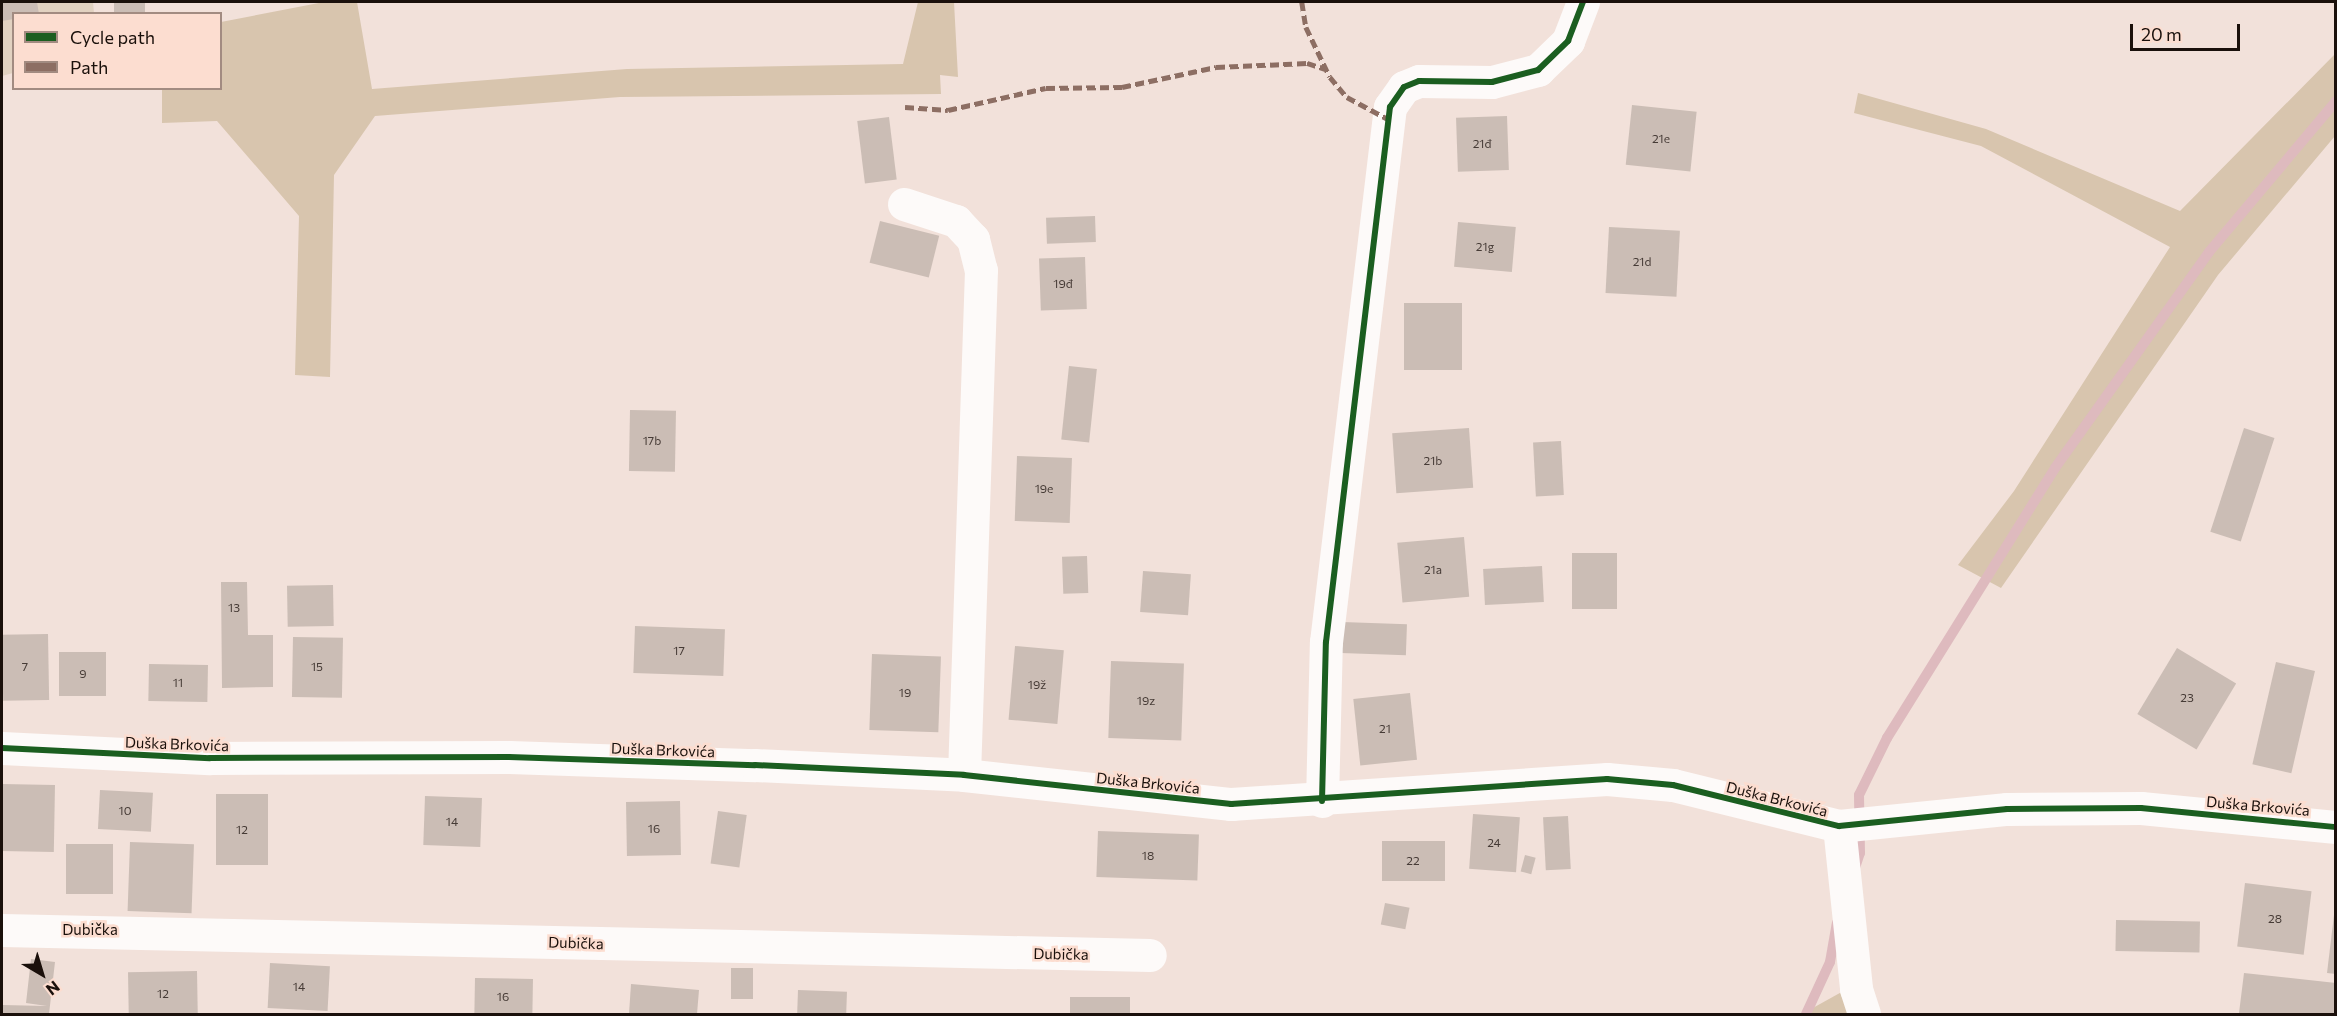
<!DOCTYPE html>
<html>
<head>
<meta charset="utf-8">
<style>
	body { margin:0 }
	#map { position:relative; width:2337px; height:1016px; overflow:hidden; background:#f2e1da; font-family:Commissioner,sans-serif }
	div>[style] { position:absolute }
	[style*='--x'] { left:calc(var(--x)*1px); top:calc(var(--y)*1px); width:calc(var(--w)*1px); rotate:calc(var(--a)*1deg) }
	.green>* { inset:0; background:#e2d2c1 }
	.forest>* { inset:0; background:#d8c5ae }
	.stream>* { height:10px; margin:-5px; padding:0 5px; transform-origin:5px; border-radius:5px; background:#debabe }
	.building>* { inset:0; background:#cbbdb5; transform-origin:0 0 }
	.minor>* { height:33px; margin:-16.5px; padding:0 16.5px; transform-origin:16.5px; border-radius:16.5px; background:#fdfaf9 }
	.quiet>* { height:4.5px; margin-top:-2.25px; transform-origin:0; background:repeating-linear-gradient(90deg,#8d6e63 0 9px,transparent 0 13.5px) }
	.cycleway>* { height:6px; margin:-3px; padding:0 3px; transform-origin:3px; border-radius:3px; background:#1b5e20 }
	span { translate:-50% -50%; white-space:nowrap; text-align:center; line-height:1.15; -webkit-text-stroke:5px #fcddd0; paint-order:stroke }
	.number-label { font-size:12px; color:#463b36 }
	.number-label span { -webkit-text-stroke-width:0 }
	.street-label { font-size:15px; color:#1a100b }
	.frame { position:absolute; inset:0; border:3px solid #1a100b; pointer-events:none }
	.legend { position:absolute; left:12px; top:12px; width:210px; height:78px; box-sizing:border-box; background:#fcddd0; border:2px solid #a28b81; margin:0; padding:8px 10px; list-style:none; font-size:18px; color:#1a100b }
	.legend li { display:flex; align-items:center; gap:12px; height:30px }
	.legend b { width:30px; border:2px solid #a28b81 }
	.north { position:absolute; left:12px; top:944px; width:60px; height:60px; -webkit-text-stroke:4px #fcddd0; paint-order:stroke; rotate:142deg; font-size:16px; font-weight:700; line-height:24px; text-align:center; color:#1a100b }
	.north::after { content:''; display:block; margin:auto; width:21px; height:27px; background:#1a100b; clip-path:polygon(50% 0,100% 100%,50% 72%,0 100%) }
	.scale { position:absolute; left:2130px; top:24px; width:110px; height:27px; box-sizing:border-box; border:3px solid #1a100b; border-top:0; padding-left:8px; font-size:18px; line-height:21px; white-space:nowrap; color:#1a100b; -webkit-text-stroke:4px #fcddd0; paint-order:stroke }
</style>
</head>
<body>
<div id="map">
	<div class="green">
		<div style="clip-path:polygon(2px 2px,93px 2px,94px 13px,14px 14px,13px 73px,2px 76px)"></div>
	</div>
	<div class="forest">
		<div style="clip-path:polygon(324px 2px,357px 2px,372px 89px,627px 69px,903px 64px,918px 2px,954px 2px,958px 77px,940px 75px,941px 94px,620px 97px,375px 116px,334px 175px,330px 377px,295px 375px,299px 216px,217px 121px,162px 123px,162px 89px,220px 88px,221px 22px)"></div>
		<div style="clip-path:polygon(2335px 54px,2335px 136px,2218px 275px,2001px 588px,1958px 565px,2014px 491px,2170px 247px,1981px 146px,1854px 113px,1858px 93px,1986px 129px,2180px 211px)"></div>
		<div style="clip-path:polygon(1847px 989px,1850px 1014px,1802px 1014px)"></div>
	</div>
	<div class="stream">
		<div style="--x:1854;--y:871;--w:19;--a:-72"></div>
		<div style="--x:1860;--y:853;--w:58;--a:-91"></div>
		<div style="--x:1859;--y:795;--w:64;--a:-63.8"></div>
		<div style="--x:1887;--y:738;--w:318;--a:-58.1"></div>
		<div style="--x:2055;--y:468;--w:265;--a:-54.5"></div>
		<div style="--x:2209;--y:252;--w:197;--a:-49.9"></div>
		<div style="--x:1806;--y:1014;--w:57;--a:-65.2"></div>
		<div style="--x:1830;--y:962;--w:40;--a:-80"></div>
	</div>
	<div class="building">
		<div style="clip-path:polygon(2px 2px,37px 2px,39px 14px,14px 14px,14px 19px,2px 21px)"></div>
		<div style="left:114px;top:2px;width:31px;height:12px"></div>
		<div style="left:1632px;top:105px;width:65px;height:60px;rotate:6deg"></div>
		<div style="left:1507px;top:116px;width:54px;height:51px;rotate:88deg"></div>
		<div style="left:889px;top:117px;width:63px;height:32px;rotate:83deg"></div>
		<div style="left:1095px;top:216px;width:26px;height:49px;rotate:88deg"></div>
		<div style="left:880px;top:221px;width:61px;height:43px;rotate:14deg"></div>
		<div style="left:1458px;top:222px;width:58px;height:45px;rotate:5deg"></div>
		<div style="left:1609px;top:227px;width:71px;height:66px;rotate:3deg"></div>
		<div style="left:1085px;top:257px;width:52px;height:46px;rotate:88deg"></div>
		<div style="left:1404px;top:303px;width:58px;height:67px"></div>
		<div style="left:1069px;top:366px;width:28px;height:74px;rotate:6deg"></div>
		<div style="left:630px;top:410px;width:46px;height:61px;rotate:1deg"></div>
		<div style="left:1469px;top:428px;width:60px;height:77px;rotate:86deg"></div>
		<div style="left:2244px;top:428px;width:32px;height:109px;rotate:18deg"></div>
		<div style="left:1561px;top:441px;width:54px;height:28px;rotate:87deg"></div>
		<div style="left:1017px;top:456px;width:55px;height:65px;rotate:2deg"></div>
		<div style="left:1464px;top:537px;width:60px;height:67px;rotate:85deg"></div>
		<div style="left:1617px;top:553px;width:56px;height:45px;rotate:90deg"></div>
		<div style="left:1087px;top:556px;width:37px;height:25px;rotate:88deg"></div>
		<div style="left:1542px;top:566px;width:36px;height:59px;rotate:87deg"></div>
		<div style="left:1143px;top:571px;width:48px;height:41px;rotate:4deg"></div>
		<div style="clip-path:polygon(221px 582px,247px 582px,248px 635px,273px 635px,273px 687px,222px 688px)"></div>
		<div style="left:333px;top:585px;width:41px;height:46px;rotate:89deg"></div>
		<div style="left:1342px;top:622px;width:65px;height:31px;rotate:2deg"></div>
		<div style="left:635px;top:626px;width:90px;height:47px;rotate:2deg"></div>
		<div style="left:48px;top:634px;width:66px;height:46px;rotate:89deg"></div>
		<div style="left:293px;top:637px;width:50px;height:60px;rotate:1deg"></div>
		<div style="left:1015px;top:646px;width:49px;height:74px;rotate:5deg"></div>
		<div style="left:2177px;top:648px;width:69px;height:77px;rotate:31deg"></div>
		<div style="left:59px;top:652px;width:47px;height:44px"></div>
		<div style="left:872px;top:654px;width:69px;height:76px;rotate:2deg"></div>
		<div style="left:1111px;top:661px;width:73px;height:77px;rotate:2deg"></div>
		<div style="left:2276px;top:662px;width:40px;height:105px;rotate:13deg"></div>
		<div style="left:149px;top:664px;width:59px;height:37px;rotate:1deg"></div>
		<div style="left:1410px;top:693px;width:67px;height:57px;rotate:84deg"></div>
		<div style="left:2px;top:784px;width:53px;height:67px;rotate:1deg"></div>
		<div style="left:100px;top:790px;width:53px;height:39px;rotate:3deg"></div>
		<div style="left:216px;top:794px;width:52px;height:71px"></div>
		<div style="left:425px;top:796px;width:57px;height:49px;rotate:2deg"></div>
		<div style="left:680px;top:801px;width:54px;height:54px;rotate:89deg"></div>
		<div style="left:718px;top:811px;width:29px;height:53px;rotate:8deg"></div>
		<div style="left:1473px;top:814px;width:47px;height:55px;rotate:4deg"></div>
		<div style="left:1568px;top:816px;width:53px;height:25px;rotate:87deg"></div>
		<div style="left:1098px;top:831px;width:101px;height:46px;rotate:2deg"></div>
		<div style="left:1382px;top:841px;width:63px;height:40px"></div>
		<div style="left:130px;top:842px;width:64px;height:69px;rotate:2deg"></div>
		<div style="left:66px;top:844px;width:47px;height:50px"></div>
		<div style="left:1525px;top:855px;width:11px;height:17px;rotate:15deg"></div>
		<div style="left:2245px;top:883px;width:67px;height:64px;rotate:7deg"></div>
		<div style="left:1385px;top:903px;width:25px;height:22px;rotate:11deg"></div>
		<div style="clip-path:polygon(2334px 915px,2336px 915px,2336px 974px,2327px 973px)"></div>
		<div style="left:2116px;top:920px;width:84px;height:31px;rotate:1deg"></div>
		<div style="clip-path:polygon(31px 959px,55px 962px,49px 1014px,2px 1014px,2px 1005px,47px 1006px,26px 1003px)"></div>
		<div style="left:270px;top:963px;width:60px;height:45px;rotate:3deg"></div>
		<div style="left:731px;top:968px;width:22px;height:31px"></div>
		<div style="left:197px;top:971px;width:43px;height:69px;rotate:89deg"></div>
		<div style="clip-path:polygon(2244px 973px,2336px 983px,2336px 1014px,2239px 1013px)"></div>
		<div style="left:475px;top:978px;width:58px;height:36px;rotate:1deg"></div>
		<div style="clip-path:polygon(631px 984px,699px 990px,697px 1014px,629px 1014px)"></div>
		<div style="left:798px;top:990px;width:49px;height:24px;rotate:2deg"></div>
		<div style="left:1070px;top:997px;width:60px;height:17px"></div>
	</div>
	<div class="minor">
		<div style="--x:904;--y:204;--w:55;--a:18.1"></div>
		<div style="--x:956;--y:221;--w:25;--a:47"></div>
		<div style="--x:973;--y:239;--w:32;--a:76"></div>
		<div style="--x:981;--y:270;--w:505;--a:91.93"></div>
		<div style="--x:2;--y:748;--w:208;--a:2.8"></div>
		<div style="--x:210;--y:758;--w:299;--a:-0.2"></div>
		<div style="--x:509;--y:757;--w:246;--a:1.9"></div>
		<div style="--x:755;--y:765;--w:209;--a:2.7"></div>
		<div style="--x:964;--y:775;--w:269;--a:6.2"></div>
		<div style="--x:1231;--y:804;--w:377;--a:-3.8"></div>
		<div style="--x:1607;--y:779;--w:66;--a:5.2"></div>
		<div style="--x:1673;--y:785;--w:171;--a:13.9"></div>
		<div style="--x:1839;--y:826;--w:169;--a:-5.8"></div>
		<div style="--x:2007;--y:809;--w:134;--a:-0.4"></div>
		<div style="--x:2141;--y:808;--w:196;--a:5.6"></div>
		<div style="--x:1322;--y:801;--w:159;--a:-88.6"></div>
		<div style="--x:1326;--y:642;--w:539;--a:-83.18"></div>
		<div style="--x:1390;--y:107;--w:24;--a:-55"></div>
		<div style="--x:1404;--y:87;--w:16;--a:-22"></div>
		<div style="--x:1419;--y:81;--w:73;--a:0.8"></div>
		<div style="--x:1492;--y:82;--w:48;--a:-14.6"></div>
		<div style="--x:1538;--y:70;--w:42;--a:-44"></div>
		<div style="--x:1568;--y:41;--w:42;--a:-69"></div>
		<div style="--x:1839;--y:826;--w:164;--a:84"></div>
		<div style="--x:1856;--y:989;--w:26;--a:72"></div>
		<div style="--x:2;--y:930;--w:1148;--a:1.25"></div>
	</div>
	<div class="quiet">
		<div style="--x:1302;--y:2;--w:25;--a:81"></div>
		<div style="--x:1306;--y:27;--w:55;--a:64.4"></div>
		<div style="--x:1330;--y:77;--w:26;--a:50"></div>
		<div style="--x:1347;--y:97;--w:47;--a:28.2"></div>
		<div style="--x:905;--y:107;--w:43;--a:4"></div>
		<div style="--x:948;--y:110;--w:100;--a:-12.7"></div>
		<div style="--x:1046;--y:88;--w:76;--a:-0.8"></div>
		<div style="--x:1122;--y:87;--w:96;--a:-12"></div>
		<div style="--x:1216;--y:67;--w:91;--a:-2.5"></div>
		<div style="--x:1307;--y:63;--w:19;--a:18"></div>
	</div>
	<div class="cycleway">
		<div style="--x:2;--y:748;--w:208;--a:2.8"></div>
		<div style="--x:210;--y:758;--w:299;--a:-0.2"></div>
		<div style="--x:509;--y:757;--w:246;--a:1.9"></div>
		<div style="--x:755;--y:765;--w:209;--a:2.7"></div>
		<div style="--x:964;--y:775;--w:269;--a:6.2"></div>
		<div style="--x:1231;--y:804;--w:377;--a:-3.8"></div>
		<div style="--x:1607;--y:779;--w:66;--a:5.2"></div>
		<div style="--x:1673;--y:785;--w:171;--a:13.9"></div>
		<div style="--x:1839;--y:826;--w:169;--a:-5.8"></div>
		<div style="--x:2007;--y:809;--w:134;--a:-0.4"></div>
		<div style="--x:2141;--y:808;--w:196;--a:5.6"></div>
		<div style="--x:1322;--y:801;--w:159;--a:-88.6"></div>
		<div style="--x:1326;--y:642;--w:539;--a:-83.18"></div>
		<div style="--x:1390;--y:107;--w:24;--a:-55"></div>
		<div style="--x:1404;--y:87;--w:16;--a:-22"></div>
		<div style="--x:1419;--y:81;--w:73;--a:0.8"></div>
		<div style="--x:1492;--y:82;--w:48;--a:-14.6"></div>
		<div style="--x:1538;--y:70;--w:42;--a:-44"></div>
		<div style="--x:1568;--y:41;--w:42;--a:-69"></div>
	</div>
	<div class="number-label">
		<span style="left:1661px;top:139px">21e</span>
		<span style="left:1482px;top:144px">21đ</span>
		<span style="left:1485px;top:247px">21g</span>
		<span style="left:1642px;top:262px">21d</span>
		<span style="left:1063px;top:284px">19đ</span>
		<span style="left:652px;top:441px">17b</span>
		<span style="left:1433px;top:461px">21b</span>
		<span style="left:1044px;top:489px">19e</span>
		<span style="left:1433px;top:570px">21a</span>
		<span style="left:234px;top:608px">13</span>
		<span style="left:679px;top:651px">17</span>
		<span style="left:25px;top:667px">7</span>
		<span style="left:317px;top:667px">15</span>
		<span style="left:83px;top:674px">9</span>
		<span style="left:178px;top:683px">11</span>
		<span style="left:1037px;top:685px">19ž</span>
		<span style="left:905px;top:693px">19</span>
		<span style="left:2187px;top:698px">23</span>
		<span style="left:1146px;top:701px">19z</span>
		<span style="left:1385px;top:729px">21</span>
		<span style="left:125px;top:811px">10</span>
		<span style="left:452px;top:822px">14</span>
		<span style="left:654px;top:829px">16</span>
		<span style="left:242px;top:830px">12</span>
		<span style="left:1494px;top:843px">24</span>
		<span style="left:1148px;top:856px">18</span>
		<span style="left:1413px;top:861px">22</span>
		<span style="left:2275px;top:919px">28</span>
		<span style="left:299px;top:987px">14</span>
		<span style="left:163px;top:994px">12</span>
		<span style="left:503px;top:997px">16</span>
	</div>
	<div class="street-label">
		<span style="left:177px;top:744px;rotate:2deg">Duška Brkovića</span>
		<span style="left:663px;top:750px;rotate:2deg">Duška Brkovića</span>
		<span style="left:1148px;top:783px;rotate:6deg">Duška Brkovića</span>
		<span style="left:1777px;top:799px;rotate:14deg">Duška Brkovića</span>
		<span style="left:2258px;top:806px;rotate:5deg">Duška Brkovića</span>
		<span style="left:90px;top:930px">Dubička</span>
		<span style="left:576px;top:943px;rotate:2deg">Dubička</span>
		<span style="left:1061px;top:954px;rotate:1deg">Dubička</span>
	</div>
	<div class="frame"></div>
	<ul class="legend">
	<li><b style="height:8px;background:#1b5e20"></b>Cycle path</li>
	<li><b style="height:8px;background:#8d6e63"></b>Path</li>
	</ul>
	<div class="north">N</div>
	<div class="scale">20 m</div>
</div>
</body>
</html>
